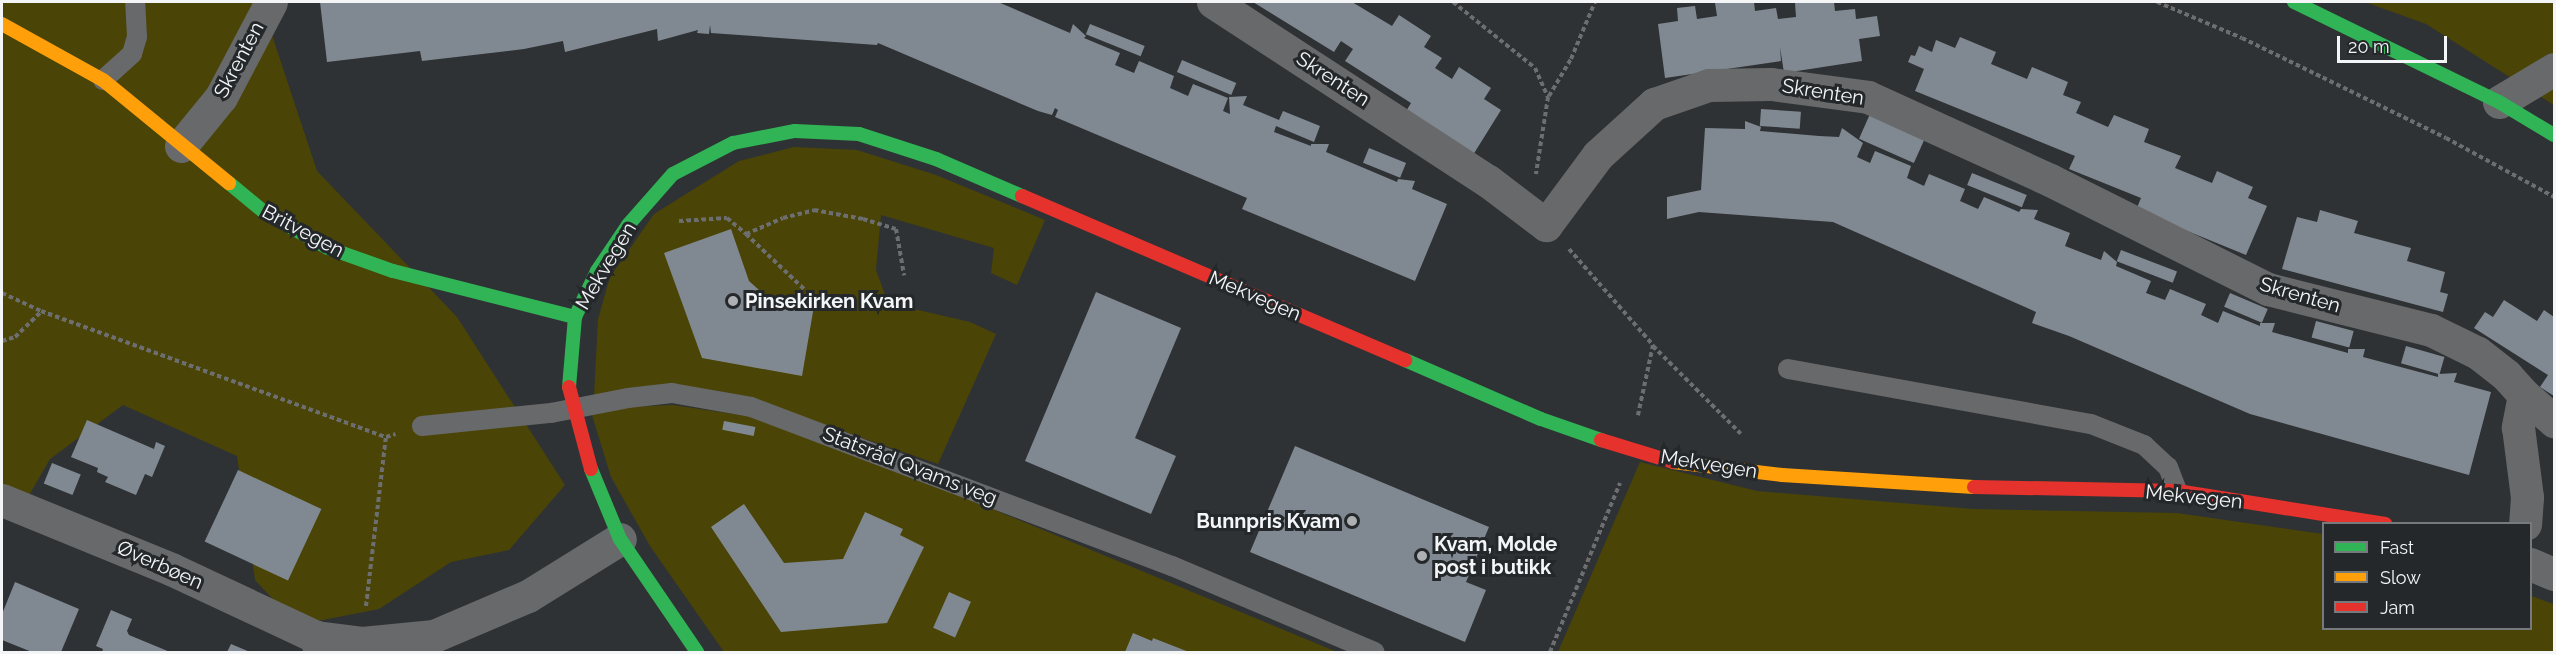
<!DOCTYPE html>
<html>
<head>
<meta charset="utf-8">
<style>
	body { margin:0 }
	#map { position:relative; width:2556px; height:654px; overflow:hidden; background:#2f3234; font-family:Raleway,sans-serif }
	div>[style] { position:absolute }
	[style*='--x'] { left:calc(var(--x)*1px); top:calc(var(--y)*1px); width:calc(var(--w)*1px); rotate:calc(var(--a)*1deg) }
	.green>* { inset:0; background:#4a4407 }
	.building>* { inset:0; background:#808992; transform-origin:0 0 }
	.path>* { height:4px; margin-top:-2px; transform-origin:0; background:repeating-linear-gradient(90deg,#6c6e6f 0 4.5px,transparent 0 7.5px) }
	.lane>* { height:20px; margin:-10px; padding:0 10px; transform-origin:10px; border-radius:10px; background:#68696b }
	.street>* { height:33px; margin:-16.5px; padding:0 16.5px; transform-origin:16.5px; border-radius:16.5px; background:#68696b }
	.fast>* { height:14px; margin:-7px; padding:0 7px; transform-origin:7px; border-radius:7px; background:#30b455 }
	.slow>* { height:14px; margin:-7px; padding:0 7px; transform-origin:7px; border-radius:7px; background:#ff9f0a }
	.jam>* { height:14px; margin:-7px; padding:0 7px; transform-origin:7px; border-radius:7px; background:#e5322d }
	.jam-bridge>* { height:14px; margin:-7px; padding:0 7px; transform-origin:7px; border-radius:7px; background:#e5322d }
	.dots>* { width:16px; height:16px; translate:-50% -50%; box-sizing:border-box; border:3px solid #24282b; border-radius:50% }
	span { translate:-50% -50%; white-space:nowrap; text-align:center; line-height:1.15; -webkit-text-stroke:6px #24282b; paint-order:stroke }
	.street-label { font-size:20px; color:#f3f5f7 }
	.poi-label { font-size:20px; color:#f3f5f7; font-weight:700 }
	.left { translate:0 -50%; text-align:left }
	.right { translate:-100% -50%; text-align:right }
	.frame { position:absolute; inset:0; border:3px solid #f3f5f7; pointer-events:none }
	.legend { position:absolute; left:2322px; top:522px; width:210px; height:108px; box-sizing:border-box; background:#24282b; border:2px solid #777a7d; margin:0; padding:8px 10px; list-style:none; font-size:18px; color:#f3f5f7 }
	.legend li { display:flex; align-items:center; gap:12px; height:30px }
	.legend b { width:30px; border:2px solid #777a7d }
	.scale { position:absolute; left:2337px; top:36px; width:110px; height:27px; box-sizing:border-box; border:3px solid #f3f5f7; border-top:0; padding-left:8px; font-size:18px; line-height:21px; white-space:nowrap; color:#f3f5f7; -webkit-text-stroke:4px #24282b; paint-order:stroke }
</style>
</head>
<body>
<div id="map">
	<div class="green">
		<div style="clip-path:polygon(2px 2px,261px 2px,317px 171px,457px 317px,565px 485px,509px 550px,451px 562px,379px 609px,297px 625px,255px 580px,237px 456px,123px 405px,50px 459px,16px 518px,2px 501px)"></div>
		<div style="clip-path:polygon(2365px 2px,2554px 2px,2554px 105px,2426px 24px)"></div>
		<div style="clip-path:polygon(794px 147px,857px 150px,936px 175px,1045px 220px,1017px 285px,991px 273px,994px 248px,881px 215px,876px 270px,888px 303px,970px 322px,996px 334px,938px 464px,751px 400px,594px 396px,598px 319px,610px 277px,654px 214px,739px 161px)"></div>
		<div style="clip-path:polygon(673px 405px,753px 417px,862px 455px,1337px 652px,724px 652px,650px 546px,611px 477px,592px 415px,629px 407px)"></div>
		<div style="clip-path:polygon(1640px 462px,1757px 491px,1973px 509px,2177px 513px,2323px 534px,2324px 628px,2530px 628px,2531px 596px,2554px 604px,2554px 652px,1558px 652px)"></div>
	</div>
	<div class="building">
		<div style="clip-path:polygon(320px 2px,998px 2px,1070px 33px,1073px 24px,1086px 36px,1084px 38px,1120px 53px,1115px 65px,1134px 73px,1139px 61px,1174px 76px,1170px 88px,1188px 96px,1193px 84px,1228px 98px,1223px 111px,1230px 114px,1229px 97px,1247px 96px,1243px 105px,1279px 120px,1283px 111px,1320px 126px,1314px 142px,1276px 126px,1274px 132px,1311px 146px,1311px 144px,1329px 144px,1326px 152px,1397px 182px,1398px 179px,1415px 181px,1412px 189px,1447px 204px,1415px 281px,1242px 209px,1247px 198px,1055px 117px,1058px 110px,1055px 108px,1052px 115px,1038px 111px,878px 43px,877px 45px,711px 33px,710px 25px,709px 34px,697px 33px,698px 30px,658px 41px,657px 29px,565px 52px,563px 41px,524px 49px,422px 61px,420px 51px,327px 62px)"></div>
		<div style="clip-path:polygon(1253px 2px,1352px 2px,1392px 26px,1399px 15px,1431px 36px,1424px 47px,1442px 58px,1435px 68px,1452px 79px,1459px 67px,1491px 88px,1484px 99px,1501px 110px,1473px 155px,1405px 113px,1411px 103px,1345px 61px,1353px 49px,1341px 41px,1334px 52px)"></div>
		<div style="clip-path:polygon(1724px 2px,1754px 2px,1755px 11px,1776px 8px,1778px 19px,1796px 17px,1795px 3px,1834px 2px,1835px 11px,1855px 9px,1856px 19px,1877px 16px,1880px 36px,1859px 39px,1862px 61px,1784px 73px,1780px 47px,1781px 61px,1665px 78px,1658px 24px,1678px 21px,1677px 8px,1695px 6px,1697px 19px,1717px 16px,1715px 3px)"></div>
		<div style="left:1090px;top:24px;width:59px;height:11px;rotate:22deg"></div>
		<div style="clip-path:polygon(1960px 37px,1996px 52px,1991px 64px,2027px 79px,2032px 67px,2068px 82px,2063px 95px,2081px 102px,2076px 113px,2108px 127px,2114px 115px,2149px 129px,2144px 142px,2181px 156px,2175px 168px,2212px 183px,2217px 171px,2253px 187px,2248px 198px,2267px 206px,2246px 255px,2136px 210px,2141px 198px,2069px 169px,2075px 156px,1915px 91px,1924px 69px,1908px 62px,1911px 55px,1915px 56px,1919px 46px,1932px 52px,1936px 40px,1955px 48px)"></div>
		<div style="left:1182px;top:60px;width:59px;height:13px;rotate:23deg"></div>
		<div style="left:1761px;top:109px;width:40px;height:17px;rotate:4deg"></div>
		<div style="left:1870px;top:114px;width:60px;height:27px;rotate:24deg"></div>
		<div style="clip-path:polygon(1745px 121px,1761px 127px,1760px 131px,1819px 136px,1839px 137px,1842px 128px,1863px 143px,1857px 157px,1870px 163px,1875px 151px,1911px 166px,1907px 178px,1924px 186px,1929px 174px,1965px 189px,1960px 201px,1978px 209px,1984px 197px,2019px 212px,2021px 209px,2038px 210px,2034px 219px,2070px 233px,2065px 246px,2101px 260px,2104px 251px,2117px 262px,2116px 266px,2151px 281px,2146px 293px,2165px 300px,2170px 289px,2206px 304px,2201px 315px,2218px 323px,2223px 311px,2260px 326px,2260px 323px,2275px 323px,2272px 332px,2348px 353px,2348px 349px,2365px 349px,2363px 357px,2438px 377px,2438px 374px,2457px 373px,2454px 382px,2491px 392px,2469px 475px,2250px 414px,2069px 336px,2032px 323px,2036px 312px,1833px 222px,1699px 212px,1667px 219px,1667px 197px,1701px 190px,1705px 128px,1745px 129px)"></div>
		<div style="left:1369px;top:148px;width:40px;height:16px;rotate:22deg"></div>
		<div style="left:1972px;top:173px;width:59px;height:13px;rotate:22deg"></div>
		<div style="clip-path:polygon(2320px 210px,2358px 221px,2354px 233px,2411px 248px,2407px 261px,2445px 272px,2440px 292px,2448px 294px,2443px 312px,2282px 269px,2297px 217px,2317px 222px)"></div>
		<div style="clip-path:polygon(731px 229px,749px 281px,768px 298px,814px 306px,802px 376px,702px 358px,664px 253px)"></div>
		<div style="left:2121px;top:250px;width:60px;height:12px;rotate:21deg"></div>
		<div style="clip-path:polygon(1096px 292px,1181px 328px,1135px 438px,1176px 456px,1151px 514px,1025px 461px)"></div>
		<div style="left:2230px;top:293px;width:41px;height:15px;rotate:23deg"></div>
		<div style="clip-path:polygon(2504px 300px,2537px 321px,2544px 310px,2554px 317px,2554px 396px,2540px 387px,2548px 375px,2474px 328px,2485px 312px,2493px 317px)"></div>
		<div style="left:2316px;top:321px;width:39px;height:17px;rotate:15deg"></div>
		<div style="left:2406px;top:346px;width:40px;height:18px;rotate:16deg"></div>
		<div style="clip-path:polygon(87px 420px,154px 449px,156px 442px,165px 446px,152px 477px,145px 474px,136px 495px,105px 482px,108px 477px,97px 472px,98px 468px,71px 457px)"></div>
		<div style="left:724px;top:421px;width:32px;height:9px;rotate:11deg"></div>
		<div style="clip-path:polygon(1295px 446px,1489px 527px,1466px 582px,1486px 590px,1465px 642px,1250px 552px)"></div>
		<div style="left:52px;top:463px;width:31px;height:22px;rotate:22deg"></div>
		<div style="left:238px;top:470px;width:92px;height:79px;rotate:25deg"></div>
		<div style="clip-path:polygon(744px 504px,784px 563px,843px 559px,865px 512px,903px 529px,900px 535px,924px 547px,887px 623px,781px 632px,711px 527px)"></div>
		<div style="clip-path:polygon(15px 582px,79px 609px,61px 652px,32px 652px,2px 640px,2px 614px)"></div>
		<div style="left:949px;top:592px;width:24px;height:39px;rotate:24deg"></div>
		<div style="clip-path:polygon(111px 610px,132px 619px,127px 631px,129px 635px,170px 652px,102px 652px,103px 649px,96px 646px)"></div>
		<div style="clip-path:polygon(1133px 633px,1152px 641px,1153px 638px,1189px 652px,1125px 652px)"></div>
		<div style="clip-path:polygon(231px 644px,250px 652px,227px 652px)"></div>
	</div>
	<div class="path">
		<div style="--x:1453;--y:2;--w:105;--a:38.8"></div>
		<div style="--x:1535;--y:68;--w:32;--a:66"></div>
		<div style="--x:1548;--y:97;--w:78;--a:98.9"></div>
		<div style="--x:2157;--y:2;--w:92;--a:23"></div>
		<div style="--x:2242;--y:38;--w:227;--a:26.1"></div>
		<div style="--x:2446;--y:138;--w:123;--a:28.6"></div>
		<div style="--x:1549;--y:96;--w:43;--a:-59.3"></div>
		<div style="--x:1571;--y:59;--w:62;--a:-67.2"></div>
		<div style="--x:679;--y:221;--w:48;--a:-3.6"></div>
		<div style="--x:727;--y:218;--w:25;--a:40"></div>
		<div style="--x:746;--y:234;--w:40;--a:-23.4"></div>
		<div style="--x:783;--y:218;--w:32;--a:-14"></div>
		<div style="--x:814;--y:210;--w:50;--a:10.4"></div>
		<div style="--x:863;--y:219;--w:34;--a:17"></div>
		<div style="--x:896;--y:229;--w:47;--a:80.1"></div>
		<div style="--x:746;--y:234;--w:80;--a:43.5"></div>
		<div style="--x:1569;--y:249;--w:128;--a:48.8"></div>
		<div style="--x:1653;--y:345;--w:72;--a:102.1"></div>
		<div style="--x:2;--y:293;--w:43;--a:24.8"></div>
		<div style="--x:41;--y:311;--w:367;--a:20.1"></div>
		<div style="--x:386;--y:437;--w:10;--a:-17"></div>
		<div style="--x:2;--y:341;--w:14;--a:-17"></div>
		<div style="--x:15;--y:337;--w:36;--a:-44"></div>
		<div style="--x:1653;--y:346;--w:124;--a:45"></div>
		<div style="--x:366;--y:606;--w:170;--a:-83.3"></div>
		<div style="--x:1550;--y:652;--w:183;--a:-67.5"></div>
	</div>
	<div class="lane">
		<div style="--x:103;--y:80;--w:39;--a:-42"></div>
		<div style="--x:132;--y:54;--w:18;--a:-74"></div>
		<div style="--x:137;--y:37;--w:35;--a:-93"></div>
		<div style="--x:1788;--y:369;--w:308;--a:10.3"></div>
		<div style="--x:2091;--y:424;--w:57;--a:21.6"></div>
		<div style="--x:2144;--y:445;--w:33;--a:43"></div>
		<div style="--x:2168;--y:467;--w:26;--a:69"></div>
		<div style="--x:422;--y:426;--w:130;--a:-5.8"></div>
		<div style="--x:551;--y:413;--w:78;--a:-11"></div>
		<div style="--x:628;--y:398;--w:44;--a:-6.5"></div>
		<div style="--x:672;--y:393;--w:80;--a:10"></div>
		<div style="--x:751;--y:407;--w:450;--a:20.7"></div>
		<div style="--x:1172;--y:566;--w:220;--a:23"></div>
	</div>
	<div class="street">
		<div style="--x:1213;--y:2;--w:328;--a:33.1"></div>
		<div style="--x:1488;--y:181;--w:73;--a:37.2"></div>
		<div style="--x:1546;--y:225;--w:87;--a:-53.4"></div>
		<div style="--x:1598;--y:155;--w:76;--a:-42.3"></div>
		<div style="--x:1654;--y:104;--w:58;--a:-19.1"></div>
		<div style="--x:1709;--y:85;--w:62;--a:-0.9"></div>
		<div style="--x:1771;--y:84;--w:98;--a:7.6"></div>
		<div style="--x:1868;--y:97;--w:200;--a:24.5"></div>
		<div style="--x:2050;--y:180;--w:244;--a:26.6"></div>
		<div style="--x:2268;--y:289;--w:168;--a:14.1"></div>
		<div style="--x:2431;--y:330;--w:52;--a:26.1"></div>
		<div style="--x:2478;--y:353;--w:36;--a:38"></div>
		<div style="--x:2506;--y:375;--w:27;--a:48"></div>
		<div style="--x:2524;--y:395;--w:33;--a:101"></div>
		<div style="--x:2518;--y:427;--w:71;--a:82.7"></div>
		<div style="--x:2527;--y:497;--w:27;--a:94"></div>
		<div style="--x:2499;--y:102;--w:64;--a:-31"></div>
		<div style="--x:181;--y:146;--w:63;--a:-50.8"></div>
		<div style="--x:221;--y:97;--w:107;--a:-62.2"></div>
		<div style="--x:2524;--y:395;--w:40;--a:41"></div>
		<div style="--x:2;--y:500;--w:183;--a:22.2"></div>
		<div style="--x:171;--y:569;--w:160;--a:25.1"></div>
		<div style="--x:2530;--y:564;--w:26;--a:23"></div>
		<div style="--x:320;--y:652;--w:16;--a:-105"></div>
		<div style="--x:316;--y:637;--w:46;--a:7.4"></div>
		<div style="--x:362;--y:643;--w:72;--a:-5.6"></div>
		<div style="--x:434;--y:636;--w:102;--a:-23.1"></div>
		<div style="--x:528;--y:596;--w:108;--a:-31.8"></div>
	</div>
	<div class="fast">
		<div style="--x:2294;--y:2;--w:228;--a:26"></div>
		<div style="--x:2499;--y:102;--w:64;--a:31"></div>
		<div style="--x:229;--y:183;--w:45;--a:39.6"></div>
		<div style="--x:264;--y:212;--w:73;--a:29.4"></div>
		<div style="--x:328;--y:248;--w:69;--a:19.5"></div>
		<div style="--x:393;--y:271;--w:188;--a:14.2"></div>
		<div style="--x:1405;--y:360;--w:148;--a:23.5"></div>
		<div style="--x:1541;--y:419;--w:64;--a:19.3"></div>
		<div style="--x:569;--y:387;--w:70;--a:-85.1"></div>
		<div style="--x:575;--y:317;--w:51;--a:-64.4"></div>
		<div style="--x:597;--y:271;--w:55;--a:-56"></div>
		<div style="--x:628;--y:225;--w:68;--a:-48.6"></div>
		<div style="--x:673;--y:174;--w:68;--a:-27.3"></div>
		<div style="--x:733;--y:143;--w:63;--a:-11"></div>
		<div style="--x:795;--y:131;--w:64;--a:2.7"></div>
		<div style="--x:859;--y:134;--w:81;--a:18"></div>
		<div style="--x:936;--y:159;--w:94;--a:23.3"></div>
		<div style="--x:591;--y:469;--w:76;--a:67.5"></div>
		<div style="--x:620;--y:539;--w:137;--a:55.7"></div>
	</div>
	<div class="slow">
		<div style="--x:2;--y:24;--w:115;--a:29"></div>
		<div style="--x:103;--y:80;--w:163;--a:39.3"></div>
		<div style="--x:1673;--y:462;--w:110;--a:6.8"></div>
		<div style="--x:1782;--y:475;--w:192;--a:3.6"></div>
	</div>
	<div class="jam">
		<div style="--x:1022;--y:196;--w:417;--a:23.2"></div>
		<div style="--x:1974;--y:487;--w:203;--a:1.1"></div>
		<div style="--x:2177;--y:491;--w:211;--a:9"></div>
	</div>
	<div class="jam-bridge">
		<div style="--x:569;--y:387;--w:85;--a:75"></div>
		<div style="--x:1601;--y:440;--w:75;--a:17"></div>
	</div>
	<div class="dots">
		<div style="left:733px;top:301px;background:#aeb1b3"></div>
		<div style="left:1352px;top:521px;background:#aeb1b3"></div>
		<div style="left:1422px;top:556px;background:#aeb1b3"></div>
	</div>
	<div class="street-label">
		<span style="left:239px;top:60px;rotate:-62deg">Skrenten</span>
		<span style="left:1333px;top:79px;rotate:33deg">Skrenten</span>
		<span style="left:1823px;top:92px;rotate:9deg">Skrenten</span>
		<span style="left:303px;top:231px;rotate:28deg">Britvegen</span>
		<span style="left:606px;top:266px;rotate:-59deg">Mekvegen</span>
		<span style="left:2300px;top:295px;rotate:16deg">Skrenten</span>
		<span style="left:1255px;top:296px;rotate:23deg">Mekvegen</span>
		<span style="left:1709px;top:464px;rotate:9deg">Mekvegen</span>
		<span style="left:910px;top:466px;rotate:21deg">Statsråd Qvams veg</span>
		<span style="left:2194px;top:497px;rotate:6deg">Mekvegen</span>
		<span style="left:160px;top:565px;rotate:24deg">Øverbøen</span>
	</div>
	<div class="poi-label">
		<span class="left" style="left:745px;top:301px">Pinsekirken Kvam</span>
		<span class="right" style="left:1340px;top:521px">Bunnpris Kvam</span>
		<span class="left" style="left:1434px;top:556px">Kvam, Molde<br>post i butikk</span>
	</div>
	<div class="frame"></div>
	<ul class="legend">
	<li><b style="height:8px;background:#30b455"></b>Fast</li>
	<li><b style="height:8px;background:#ff9f0a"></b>Slow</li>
	<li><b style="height:8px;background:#e5322d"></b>Jam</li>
	</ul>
	<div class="scale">20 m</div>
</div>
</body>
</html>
